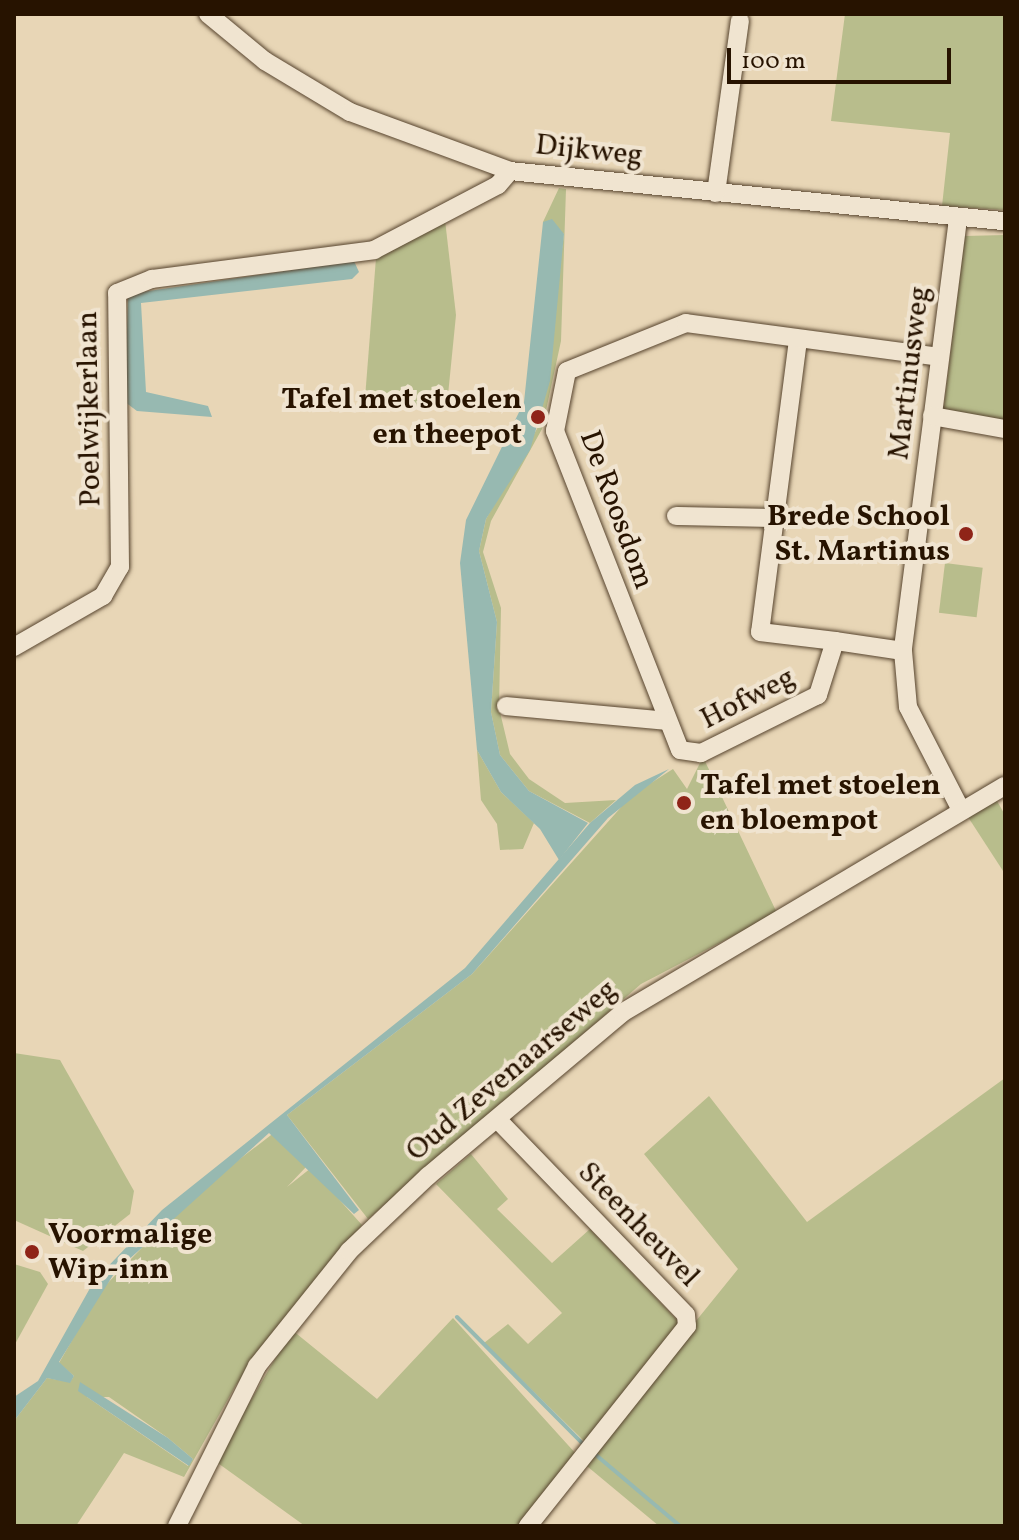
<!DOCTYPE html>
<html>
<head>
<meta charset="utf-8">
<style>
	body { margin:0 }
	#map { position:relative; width:1019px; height:1540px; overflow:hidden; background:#e8d6b6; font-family:Vollkorn,serif }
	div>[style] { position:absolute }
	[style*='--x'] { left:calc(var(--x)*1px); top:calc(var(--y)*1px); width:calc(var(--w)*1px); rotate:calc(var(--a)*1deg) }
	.green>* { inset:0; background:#b8bd8c; transform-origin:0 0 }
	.water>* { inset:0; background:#97b9b1 }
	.stream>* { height:4px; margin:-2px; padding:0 2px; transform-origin:2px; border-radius:2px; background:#97b9b1 }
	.roads { filter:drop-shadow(0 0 2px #57442e) drop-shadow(0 0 2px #57442e) }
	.minor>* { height:18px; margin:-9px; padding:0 9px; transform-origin:9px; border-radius:9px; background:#f0e4d0 }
	.dots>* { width:22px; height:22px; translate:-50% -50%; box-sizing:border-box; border:4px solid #f0e4d0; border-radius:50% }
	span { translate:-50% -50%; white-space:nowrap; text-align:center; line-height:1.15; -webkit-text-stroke:8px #f0e4d0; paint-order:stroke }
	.street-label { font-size:30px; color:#271300 }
	.poi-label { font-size:30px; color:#271300; font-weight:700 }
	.right { translate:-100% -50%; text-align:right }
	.left { translate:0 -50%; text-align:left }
	.frame { position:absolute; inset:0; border:16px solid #271300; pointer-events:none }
	.scale { position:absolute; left:727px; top:48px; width:224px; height:36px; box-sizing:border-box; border:4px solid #271300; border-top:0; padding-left:10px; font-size:24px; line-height:28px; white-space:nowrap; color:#271300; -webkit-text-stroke:6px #f0e4d0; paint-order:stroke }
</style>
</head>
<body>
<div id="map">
	<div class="green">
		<div style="clip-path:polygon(845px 14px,1005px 14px,1005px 210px,942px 206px,950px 133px,831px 121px)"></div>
		<div style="clip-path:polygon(559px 188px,566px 189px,561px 341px,542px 429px,491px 521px,483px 552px,501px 608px,499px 708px,510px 754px,529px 779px,565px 803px,616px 800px,590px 823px,529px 791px,500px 755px,491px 712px,497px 622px,479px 551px,486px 519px,538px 427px,564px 234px,543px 222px)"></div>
		<div style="clip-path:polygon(445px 220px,456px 315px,447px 405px,364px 411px,376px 258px)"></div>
		<div style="clip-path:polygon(1005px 235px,1005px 422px,943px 413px,965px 236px)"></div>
		<div style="left:945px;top:563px;width:38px;height:50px;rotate:7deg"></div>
		<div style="clip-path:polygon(477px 750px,501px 792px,534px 823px,523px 849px,500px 850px,497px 824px,481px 800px)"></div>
		<div style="clip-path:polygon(703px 757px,777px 913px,641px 984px,368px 1219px,287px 1115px,472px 974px,632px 795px,673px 769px,687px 789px)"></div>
		<div style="clip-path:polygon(997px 801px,1005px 815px,1005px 874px,968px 817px)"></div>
		<div style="clip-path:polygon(14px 1053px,60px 1060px,134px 1191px,130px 1214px,83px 1251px,14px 1220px)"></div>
		<div style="clip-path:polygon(1005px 1078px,1005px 1526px,659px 1526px,582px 1462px,738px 1269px,644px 1154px,709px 1096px,807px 1222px)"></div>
		<div style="clip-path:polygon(evenodd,275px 1132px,306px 1167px,287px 1187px,311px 1168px,362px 1225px,236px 1385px,184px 1477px,124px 1453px,76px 1526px,14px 1526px,14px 1421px,47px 1378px,70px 1382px,74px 1376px,59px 1363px,101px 1290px,193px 1195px,275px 1132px,87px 1397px,109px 1397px,168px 1438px,193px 1459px,188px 1466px,87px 1397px)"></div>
		<div style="clip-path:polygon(471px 1154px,508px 1199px,497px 1209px,552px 1263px,590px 1229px,681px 1324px,587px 1444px,484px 1343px,508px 1324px,528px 1344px,562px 1313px,436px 1184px)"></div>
		<div style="clip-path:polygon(14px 1264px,40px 1272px,48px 1284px,14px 1346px)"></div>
		<div style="clip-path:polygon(453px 1318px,577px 1455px,523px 1526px,305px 1526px,215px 1461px,292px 1330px,377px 1399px)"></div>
	</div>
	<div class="water">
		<div style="clip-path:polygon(552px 219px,564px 234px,550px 381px,530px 450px,486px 519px,479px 551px,497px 622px,491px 712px,500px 755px,529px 791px,588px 823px,559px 860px,540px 829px,501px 792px,477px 750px,460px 563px,466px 520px,524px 402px,543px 222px)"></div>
		<div style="clip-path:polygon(354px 261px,359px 272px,352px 279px,141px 303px,146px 392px,208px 406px,212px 417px,137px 411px,125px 402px,128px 294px)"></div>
		<div style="clip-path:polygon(669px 769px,608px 818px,472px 974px,287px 1115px,359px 1210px,354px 1214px,269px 1133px,115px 1272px,59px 1362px,74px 1376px,70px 1383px,47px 1378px,14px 1421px,14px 1397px,38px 1381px,94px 1281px,162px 1210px,465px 968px,590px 823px,635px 785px)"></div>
		<div style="clip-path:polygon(80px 1382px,168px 1438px,193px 1459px,189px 1466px,78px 1391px)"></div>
	</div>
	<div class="stream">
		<div style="--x:457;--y:1317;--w:177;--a:45.2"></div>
		<div style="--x:596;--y:1455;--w:110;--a:40.2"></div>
	</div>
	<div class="roads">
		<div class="minor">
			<div style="--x:208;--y:14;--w:74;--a:39.5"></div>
			<div style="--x:265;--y:61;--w:99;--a:31"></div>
			<div style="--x:350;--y:112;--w:171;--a:20.2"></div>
			<div style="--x:510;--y:171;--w:498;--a:5.8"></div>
			<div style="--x:716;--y:193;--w:174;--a:-82.1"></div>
			<div style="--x:958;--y:219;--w:435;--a:97.3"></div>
			<div style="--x:903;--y:651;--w:56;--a:84.9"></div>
			<div style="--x:908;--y:707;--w:114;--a:62.8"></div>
			<div style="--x:798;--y:340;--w:294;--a:97.4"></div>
			<div style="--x:760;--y:632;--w:76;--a:6.8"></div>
			<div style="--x:932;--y:416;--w:74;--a:10.1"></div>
			<div style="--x:676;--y:516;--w:99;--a:1.2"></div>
			<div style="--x:14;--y:647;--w:103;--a:-29.8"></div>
			<div style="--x:103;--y:596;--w:34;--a:-60"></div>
			<div style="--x:120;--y:567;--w:274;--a:-90.6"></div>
			<div style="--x:117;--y:293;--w:38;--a:-22"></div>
			<div style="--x:152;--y:279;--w:224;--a:-7.4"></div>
			<div style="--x:374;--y:250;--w:140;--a:-27.7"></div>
			<div style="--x:498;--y:185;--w:18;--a:-49"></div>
			<div style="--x:903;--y:651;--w:69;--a:-171.6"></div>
			<div style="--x:835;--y:641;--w:57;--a:107.5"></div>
			<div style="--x:818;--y:695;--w:131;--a:153.6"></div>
			<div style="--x:701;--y:753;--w:21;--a:-172"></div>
			<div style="--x:680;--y:750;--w:343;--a:-111.4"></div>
			<div style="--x:555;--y:431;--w:61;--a:-78.7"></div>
			<div style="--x:567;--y:371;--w:128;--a:-22"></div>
			<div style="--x:686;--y:323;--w:256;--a:7.6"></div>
			<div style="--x:506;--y:706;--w:162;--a:5.3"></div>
			<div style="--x:497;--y:1119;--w:272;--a:46"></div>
			<div style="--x:686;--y:1315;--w:11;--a:85"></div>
			<div style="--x:687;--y:1326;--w:256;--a:128.5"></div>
			<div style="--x:177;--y:1526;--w:179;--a:-63.4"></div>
			<div style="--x:257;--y:1366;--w:147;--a:-51.3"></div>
			<div style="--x:349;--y:1251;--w:109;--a:-43.5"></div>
			<div style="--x:428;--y:1176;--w:253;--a:-40"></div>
			<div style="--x:622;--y:1013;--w:445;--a:-30.7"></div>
		</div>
	</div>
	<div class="dots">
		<div style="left:538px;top:417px;background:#8f2418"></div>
		<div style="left:966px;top:534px;background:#8f2418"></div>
		<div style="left:684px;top:803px;background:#8f2418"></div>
		<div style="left:32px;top:1252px;background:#8f2418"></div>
	</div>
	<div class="street-label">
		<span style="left:589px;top:151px;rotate:6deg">Dijkweg</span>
		<span style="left:910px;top:373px;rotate:-83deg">Martinusweg</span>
		<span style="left:90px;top:409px;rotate:-91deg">Poelwijkerlaan</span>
		<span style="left:616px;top:510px;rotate:70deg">De Roosdom</span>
		<span style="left:748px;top:699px;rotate:-27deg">Hofweg</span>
		<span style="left:512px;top:1071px;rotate:-40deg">Oud Zevenaarseweg</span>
		<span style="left:638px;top:1225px;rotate:46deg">Steenheuvel</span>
	</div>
	<div class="poi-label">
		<span class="right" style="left:522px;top:417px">Tafel met stoelen<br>en theepot</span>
		<span class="right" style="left:950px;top:534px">Brede School<br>St. Martinus</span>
		<span class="left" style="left:700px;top:803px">Tafel met stoelen<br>en bloempot</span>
		<span class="left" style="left:48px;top:1252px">Voormalige<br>Wip-inn</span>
	</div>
	<div class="frame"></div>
	<div class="scale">100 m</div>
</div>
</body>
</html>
